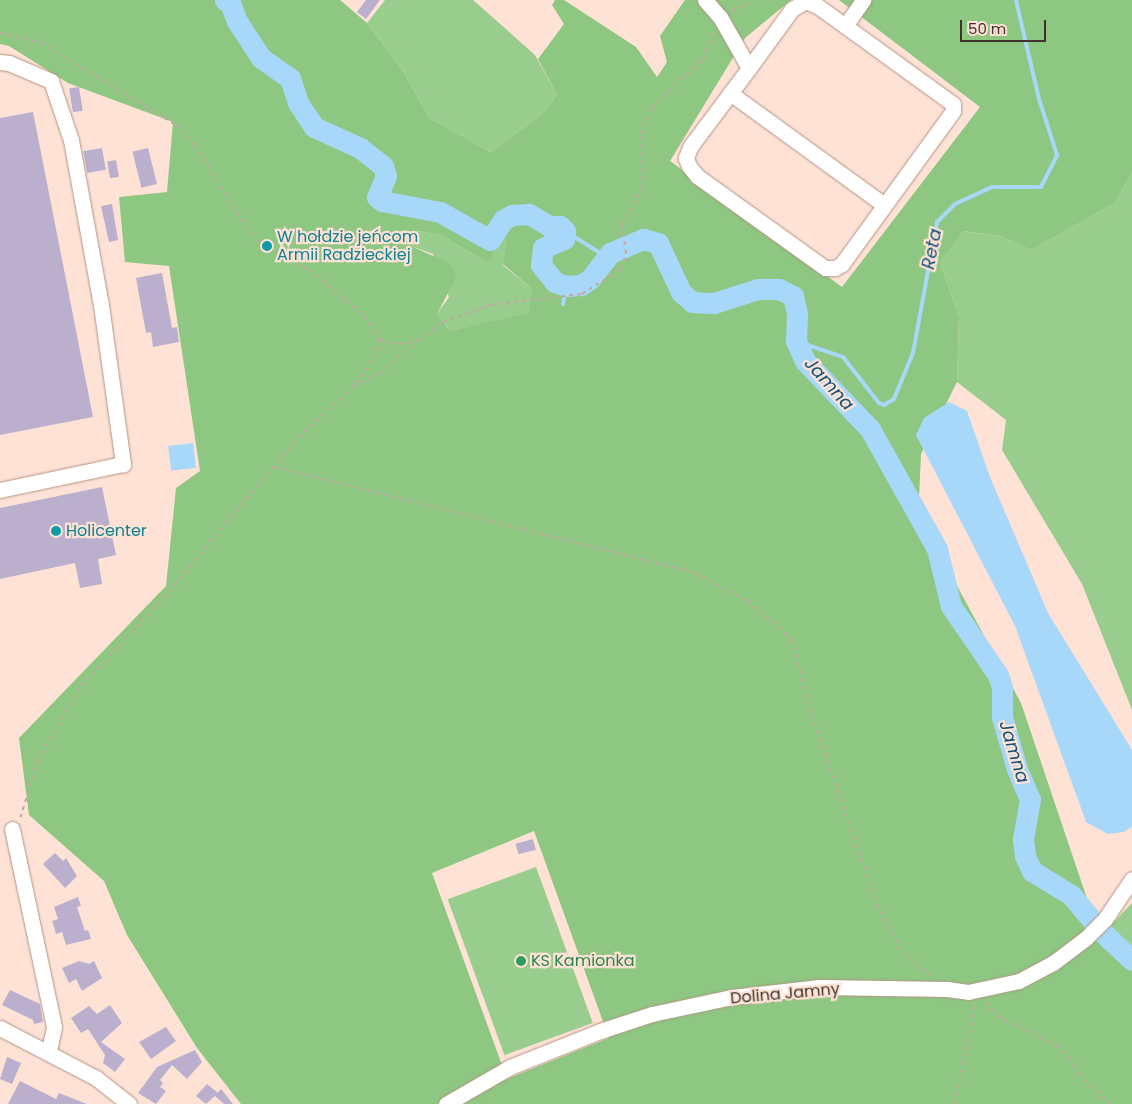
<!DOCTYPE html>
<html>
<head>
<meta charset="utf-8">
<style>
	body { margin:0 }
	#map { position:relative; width:1132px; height:1104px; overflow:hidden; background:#fee2d5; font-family:Poppins,sans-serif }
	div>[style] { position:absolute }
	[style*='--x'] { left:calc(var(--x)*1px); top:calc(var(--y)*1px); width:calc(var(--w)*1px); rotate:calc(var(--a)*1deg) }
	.green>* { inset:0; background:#98cd8d; transform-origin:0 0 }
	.forest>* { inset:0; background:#8dc781 }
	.water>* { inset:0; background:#a8d8f9; transform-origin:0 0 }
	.stream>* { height:4px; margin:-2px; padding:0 2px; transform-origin:2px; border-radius:2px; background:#a8d8f9 }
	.river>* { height:21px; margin:-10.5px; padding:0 10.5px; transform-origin:10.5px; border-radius:10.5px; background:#a8d8f9 }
	.building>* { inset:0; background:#bab0ce; transform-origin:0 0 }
	.path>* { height:2px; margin-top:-1px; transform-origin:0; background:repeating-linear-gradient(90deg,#c1aa9f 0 4px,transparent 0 8px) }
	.roads { filter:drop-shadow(0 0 1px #b39485) drop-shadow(0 0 1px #b39485) }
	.minor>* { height:15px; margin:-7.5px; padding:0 7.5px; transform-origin:7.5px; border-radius:7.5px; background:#fff }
	.dots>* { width:14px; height:14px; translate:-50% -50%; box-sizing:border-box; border:2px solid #fee2d5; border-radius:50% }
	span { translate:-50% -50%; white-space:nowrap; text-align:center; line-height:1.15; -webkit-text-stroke:4.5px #fee2d5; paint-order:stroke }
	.culture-label { font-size:16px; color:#0d838f }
	.left { translate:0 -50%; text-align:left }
	.leisure-label { font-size:16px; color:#27864d }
	.street-label { font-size:16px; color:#3f322c }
	.water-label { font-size:18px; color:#125377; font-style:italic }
	.scale { position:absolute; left:960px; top:20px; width:86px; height:22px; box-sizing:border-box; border:2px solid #3f322c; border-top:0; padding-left:6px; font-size:15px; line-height:18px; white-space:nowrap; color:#3f322c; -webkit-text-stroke:4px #fee2d5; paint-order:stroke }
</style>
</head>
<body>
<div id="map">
	<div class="green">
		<div style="clip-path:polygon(385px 0,473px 0,535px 55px,557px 95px,541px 115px,491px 152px,429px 118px,403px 71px,367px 23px)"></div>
		<div style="clip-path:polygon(1132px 172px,1132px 710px,1082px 584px,1002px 450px,1006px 420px,957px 382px,959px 317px,940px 262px,962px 231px,1001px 236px,1031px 250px,1115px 203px)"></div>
		<div style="clip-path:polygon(418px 231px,441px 235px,484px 261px,495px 245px,506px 239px,503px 265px,532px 289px,528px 314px,450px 331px,437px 314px,449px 297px,433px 254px,411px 246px,406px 239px)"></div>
		<div style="left:536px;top:867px;width:166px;height:94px;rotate:70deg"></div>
		<div style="clip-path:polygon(1132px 903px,1132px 951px,1109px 927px)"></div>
	</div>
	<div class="forest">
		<div style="clip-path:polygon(evenodd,0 0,340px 0,367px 23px,403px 71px,429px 118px,491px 152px,541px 115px,557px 95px,538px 59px,564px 24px,552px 5px,555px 0,564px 0,636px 47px,657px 77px,667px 62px,660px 36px,685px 0,791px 0,745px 38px,670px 161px,842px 287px,980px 107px,839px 0,1132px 0,1132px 172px,1115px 203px,1031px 250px,1001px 236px,963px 231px,940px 262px,959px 317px,957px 382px,921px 454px,919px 498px,957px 586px,1021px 703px,1101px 940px,1132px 968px,1132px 1104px,241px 1104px,197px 1048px,127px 935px,104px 881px,29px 815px,19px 738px,166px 586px,176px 488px,200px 471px,169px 266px,125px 262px,119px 197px,167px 192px,173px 122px,68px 83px,9px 46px,0 44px,0 0,418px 231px,441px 235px,484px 261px,491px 259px,495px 245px,506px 239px,503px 264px,532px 289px,528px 313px,450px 331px,437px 314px,456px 278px,451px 264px,411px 246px,408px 236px,418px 231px,0 0,534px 831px,609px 1038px,507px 1079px,432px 873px,534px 831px)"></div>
	</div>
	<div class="water">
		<div style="clip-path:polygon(949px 402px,967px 411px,990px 477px,1048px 613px,1132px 750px,1132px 826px,1124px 832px,1108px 834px,1086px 822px,1015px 626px,916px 435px,924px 418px)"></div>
		<div style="left:193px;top:443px;width:25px;height:25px;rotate:83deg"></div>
	</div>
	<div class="stream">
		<div style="--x:565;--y:231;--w:47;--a:32"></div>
		<div style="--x:563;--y:304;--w:18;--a:-81"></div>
		<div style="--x:796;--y:341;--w:50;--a:18.8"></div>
		<div style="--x:843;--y:357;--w:58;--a:52"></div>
		<div style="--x:879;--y:403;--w:5;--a:22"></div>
		<div style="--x:884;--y:405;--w:12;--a:-31"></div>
		<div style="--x:894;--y:399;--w:50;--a:-67.6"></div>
		<div style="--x:913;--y:353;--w:133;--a:-79.6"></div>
		<div style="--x:937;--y:222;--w:25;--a:-45"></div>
		<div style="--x:955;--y:204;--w:41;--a:-24.7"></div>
		<div style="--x:992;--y:187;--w:49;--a:0"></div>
		<div style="--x:1041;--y:187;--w:36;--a:-63"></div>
		<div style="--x:1057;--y:155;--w:59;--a:-107.8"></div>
		<div style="--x:1039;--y:99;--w:102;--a:-103.1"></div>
	</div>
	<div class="river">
		<div style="--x:225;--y:0;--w:6;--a:31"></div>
		<div style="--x:230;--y:3;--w:19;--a:69"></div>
		<div style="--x:237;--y:21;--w:44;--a:57"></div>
		<div style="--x:261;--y:58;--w:35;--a:35"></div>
		<div style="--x:290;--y:78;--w:26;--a:72"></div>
		<div style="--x:298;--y:103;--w:29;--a:56"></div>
		<div style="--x:314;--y:127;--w:51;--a:24.5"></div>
		<div style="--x:360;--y:148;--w:29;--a:38"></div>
		<div style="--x:383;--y:166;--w:10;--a:73"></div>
		<div style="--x:386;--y:176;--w:23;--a:113"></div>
		<div style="--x:377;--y:197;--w:6;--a:39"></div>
		<div style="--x:382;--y:201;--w:59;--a:10.7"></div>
		<div style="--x:440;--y:212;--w:57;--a:29.2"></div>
		<div style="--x:490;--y:240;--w:24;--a:-57"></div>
		<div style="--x:503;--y:220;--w:10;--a:-29"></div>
		<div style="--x:512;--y:215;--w:17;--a:-3"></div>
		<div style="--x:529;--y:214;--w:23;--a:31"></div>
		<div style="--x:549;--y:226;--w:11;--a:0"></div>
		<div style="--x:560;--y:226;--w:7;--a:45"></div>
		<div style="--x:565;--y:231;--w:8;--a:97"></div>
		<div style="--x:564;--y:239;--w:23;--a:157"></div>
		<div style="--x:543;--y:248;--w:17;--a:97"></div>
		<div style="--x:541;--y:265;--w:22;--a:51"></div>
		<div style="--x:555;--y:282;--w:12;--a:20"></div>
		<div style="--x:566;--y:286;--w:15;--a:-4"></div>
		<div style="--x:581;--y:285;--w:11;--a:-34"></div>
		<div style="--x:590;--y:279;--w:33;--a:-52"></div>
		<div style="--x:610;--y:253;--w:36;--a:-23"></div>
		<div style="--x:643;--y:239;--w:16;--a:15"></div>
		<div style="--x:658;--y:243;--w:54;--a:64.9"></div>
		<div style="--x:681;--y:292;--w:15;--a:42"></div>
		<div style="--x:692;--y:302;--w:22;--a:3"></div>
		<div style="--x:714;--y:303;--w:46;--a:-17.7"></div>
		<div style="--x:758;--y:289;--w:21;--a:0"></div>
		<div style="--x:779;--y:289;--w:16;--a:27"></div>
		<div style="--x:793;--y:296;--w:18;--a:77"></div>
		<div style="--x:797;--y:314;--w:27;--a:92"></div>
		<div style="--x:796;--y:341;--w:22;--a:66"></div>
		<div style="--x:805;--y:361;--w:94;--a:46.3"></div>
		<div style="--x:870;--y:429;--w:137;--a:60.8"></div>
		<div style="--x:937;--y:549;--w:59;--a:76.2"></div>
		<div style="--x:951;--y:606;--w:83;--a:55.7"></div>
		<div style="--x:998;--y:675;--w:13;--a:72"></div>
		<div style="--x:1002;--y:687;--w:30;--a:90"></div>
		<div style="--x:1002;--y:717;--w:54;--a:73.9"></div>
		<div style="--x:1017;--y:769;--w:33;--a:67"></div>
		<div style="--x:1030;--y:799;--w:41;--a:99.9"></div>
		<div style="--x:1023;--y:839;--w:17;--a:83"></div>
		<div style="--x:1025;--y:856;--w:17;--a:65"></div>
		<div style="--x:1032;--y:871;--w:46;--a:31.6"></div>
		<div style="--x:1071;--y:895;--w:35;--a:50"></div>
		<div style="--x:1102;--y:932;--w:41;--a:43"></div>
	</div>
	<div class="building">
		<div style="clip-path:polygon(366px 0,380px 0,366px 19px,357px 12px)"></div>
		<div style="left:79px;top:87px;width:24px;height:10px;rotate:81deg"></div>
		<div style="clip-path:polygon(33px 112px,93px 417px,0 435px,0 118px)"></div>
		<div style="left:102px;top:148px;width:22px;height:19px;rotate:80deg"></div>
		<div style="left:148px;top:148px;width:37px;height:16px;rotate:76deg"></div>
		<div style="left:116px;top:160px;width:17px;height:9px;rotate:80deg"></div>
		<div style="clip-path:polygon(112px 204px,118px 240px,109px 242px,101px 206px)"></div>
		<div style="clip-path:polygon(162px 273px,172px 328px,177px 327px,179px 342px,153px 347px,151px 332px,146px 333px,136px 278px)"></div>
		<div style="clip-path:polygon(102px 487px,116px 555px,98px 559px,102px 584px,80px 588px,75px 563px,0 579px,0 508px)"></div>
		<div style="left:533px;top:839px;width:11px;height:18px;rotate:75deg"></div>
		<div style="clip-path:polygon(55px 853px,63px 861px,66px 858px,77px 876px,65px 888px,43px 864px)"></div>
		<div style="clip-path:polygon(78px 897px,81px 906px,77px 907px,85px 931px,88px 930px,91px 939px,66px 945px,62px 932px,56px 934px,54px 927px,52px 921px,58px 919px,54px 907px)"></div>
		<div style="clip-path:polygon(79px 961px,89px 964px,94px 961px,102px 978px,82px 991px,76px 979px,69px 983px,62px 968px)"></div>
		<div style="clip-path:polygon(10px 990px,40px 1004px,43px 1022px,34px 1024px,33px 1020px,2px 1005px)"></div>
		<div style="clip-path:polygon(110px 1005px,122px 1023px,101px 1042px,125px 1059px,115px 1072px,103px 1063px,105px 1055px,88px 1029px,81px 1033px,71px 1018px,89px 1006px,97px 1014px)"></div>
		<div style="clip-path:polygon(166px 1027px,176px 1041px,151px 1059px,139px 1042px)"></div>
		<div style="clip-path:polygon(195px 1050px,202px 1062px,187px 1079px,172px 1065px,160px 1080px,163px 1083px,160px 1087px,166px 1091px,156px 1104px,138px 1093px,157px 1067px)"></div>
		<div style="clip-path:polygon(7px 1057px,21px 1063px,12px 1084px,0 1079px)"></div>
		<div style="clip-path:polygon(20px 1081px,56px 1099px,59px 1093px,87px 1104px,8px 1104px)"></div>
		<div style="clip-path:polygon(207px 1084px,218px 1093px,215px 1096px,221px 1089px,233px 1104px,224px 1104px,215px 1096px,206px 1104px,196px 1096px)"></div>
	</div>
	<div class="path">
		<div style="--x:732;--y:11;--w:25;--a:-26"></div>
		<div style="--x:0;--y:33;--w:42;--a:13.7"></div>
		<div style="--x:41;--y:43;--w:158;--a:31.3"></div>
		<div style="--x:176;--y:125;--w:28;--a:46"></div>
		<div style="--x:195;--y:145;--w:112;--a:57.7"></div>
		<div style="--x:255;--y:240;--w:62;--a:29.1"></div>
		<div style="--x:309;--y:270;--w:72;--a:39.4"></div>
		<div style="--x:365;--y:316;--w:27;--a:59"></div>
		<div style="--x:379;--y:339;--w:15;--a:98"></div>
		<div style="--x:377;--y:354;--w:39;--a:126"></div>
		<div style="--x:354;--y:386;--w:73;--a:137.8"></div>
		<div style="--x:300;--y:435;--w:209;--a:129.9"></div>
		<div style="--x:166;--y:595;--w:127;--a:132.8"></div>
		<div style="--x:80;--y:688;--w:83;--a:120.3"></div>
		<div style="--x:38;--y:760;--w:62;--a:107"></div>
		<div style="--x:380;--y:340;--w:19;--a:12"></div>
		<div style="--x:399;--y:344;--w:20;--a:-11"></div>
		<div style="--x:419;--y:340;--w:30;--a:-37"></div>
		<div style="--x:443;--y:322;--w:50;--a:-19.9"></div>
		<div style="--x:490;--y:305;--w:93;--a:-6.8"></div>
		<div style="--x:582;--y:294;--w:46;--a:-32.7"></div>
		<div style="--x:621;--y:269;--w:17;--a:-73"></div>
		<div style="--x:626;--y:253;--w:28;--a:-98"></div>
		<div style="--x:622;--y:225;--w:43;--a:-60.4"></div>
		<div style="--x:643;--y:188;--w:54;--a:-93.2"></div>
		<div style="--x:640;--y:134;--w:29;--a:-65"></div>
		<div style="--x:652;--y:108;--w:71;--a:-43.9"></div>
		<div style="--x:703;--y:59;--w:28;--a:-67"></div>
		<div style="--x:354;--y:386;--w:28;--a:-26"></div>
		<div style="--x:379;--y:374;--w:50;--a:-41"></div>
		<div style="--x:275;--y:467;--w:432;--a:14.1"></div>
		<div style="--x:694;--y:572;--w:61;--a:28.2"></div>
		<div style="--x:748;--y:601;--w:58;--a:40.8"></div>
		<div style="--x:792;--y:639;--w:79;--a:75.3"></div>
		<div style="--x:812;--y:715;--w:200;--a:71"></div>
		<div style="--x:877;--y:904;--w:56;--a:62.5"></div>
		<div style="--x:903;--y:954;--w:34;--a:38"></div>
		<div style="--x:985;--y:1002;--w:18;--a:49"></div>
		<div style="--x:997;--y:1016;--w:66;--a:26.2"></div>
		<div style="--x:1056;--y:1045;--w:18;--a:41"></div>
		<div style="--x:1070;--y:1057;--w:19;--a:62"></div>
		<div style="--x:1079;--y:1074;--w:44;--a:43.2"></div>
		<div style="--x:954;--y:1104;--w:102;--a:-77.6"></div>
	</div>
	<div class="roads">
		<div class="minor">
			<div style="--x:705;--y:0;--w:23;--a:49"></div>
			<div style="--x:720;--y:17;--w:59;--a:60.4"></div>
			<div style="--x:749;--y:68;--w:73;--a:-53.9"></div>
			<div style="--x:792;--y:9;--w:16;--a:-30"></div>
			<div style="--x:806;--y:1;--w:14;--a:25"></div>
			<div style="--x:819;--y:7;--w:165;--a:35.9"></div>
			<div style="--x:953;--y:104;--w:7;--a:90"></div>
			<div style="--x:953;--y:111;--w:189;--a:126"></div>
			<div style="--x:842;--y:264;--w:8;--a:150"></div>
			<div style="--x:835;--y:268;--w:10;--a:180"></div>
			<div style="--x:825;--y:268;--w:158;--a:-144.3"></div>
			<div style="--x:697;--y:176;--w:13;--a:-129"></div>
			<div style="--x:689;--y:166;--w:9;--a:-111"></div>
			<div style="--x:686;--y:158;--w:12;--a:-70"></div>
			<div style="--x:690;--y:147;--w:99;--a:-53.2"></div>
			<div style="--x:845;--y:26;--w:32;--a:-55"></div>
			<div style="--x:0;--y:62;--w:9;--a:6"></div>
			<div style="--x:9;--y:63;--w:46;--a:23.2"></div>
			<div style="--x:51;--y:81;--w:62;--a:71.3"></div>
			<div style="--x:71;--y:140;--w:168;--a:79.7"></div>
			<div style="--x:101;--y:305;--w:161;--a:82.1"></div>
			<div style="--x:123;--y:464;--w:126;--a:168.1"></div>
			<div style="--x:730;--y:93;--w:190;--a:36"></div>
			<div style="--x:12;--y:829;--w:202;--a:78"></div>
			<div style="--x:54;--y:1027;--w:25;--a:102"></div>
			<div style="--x:0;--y:1028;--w:108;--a:27.5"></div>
			<div style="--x:96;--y:1078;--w:42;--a:38.2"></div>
			<div style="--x:446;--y:1104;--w:74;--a:-30"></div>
			<div style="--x:510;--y:1067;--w:97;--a:-21.8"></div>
			<div style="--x:600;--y:1031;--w:55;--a:-18.1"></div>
			<div style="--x:652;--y:1014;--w:82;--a:-12"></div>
			<div style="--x:732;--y:997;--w:88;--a:-6.6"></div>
			<div style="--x:819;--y:987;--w:128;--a:0.9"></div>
			<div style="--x:947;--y:989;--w:21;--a:8"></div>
			<div style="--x:968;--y:992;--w:52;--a:-12.2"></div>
			<div style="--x:1019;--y:981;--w:38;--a:-28"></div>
			<div style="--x:1053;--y:963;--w:41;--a:-37.1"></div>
			<div style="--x:1086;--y:938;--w:27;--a:-45"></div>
			<div style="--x:1105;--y:919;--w:48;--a:-56"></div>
		</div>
	</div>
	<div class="dots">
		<div style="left:267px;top:246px;background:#0f9aa8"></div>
		<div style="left:56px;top:531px;background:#0f9aa8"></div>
		<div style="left:521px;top:961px;background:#2e9e5b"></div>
	</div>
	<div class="culture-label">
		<span class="left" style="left:277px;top:246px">W hołdzie jeńcom<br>Armii Radzieckiej</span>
		<span class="left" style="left:66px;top:531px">Holicenter</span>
	</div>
	<div class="leisure-label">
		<span class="left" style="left:531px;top:961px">KS Kamionka</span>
	</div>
	<div class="street-label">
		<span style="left:785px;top:994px;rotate:-5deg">Dolina Jamny</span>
	</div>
	<div class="water-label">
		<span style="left:932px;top:249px;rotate:-79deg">Reta</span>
		<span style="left:829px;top:384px;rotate:48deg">Jamna</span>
		<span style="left:1014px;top:752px;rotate:73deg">Jamna</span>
	</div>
	<div class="scale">50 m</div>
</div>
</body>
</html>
